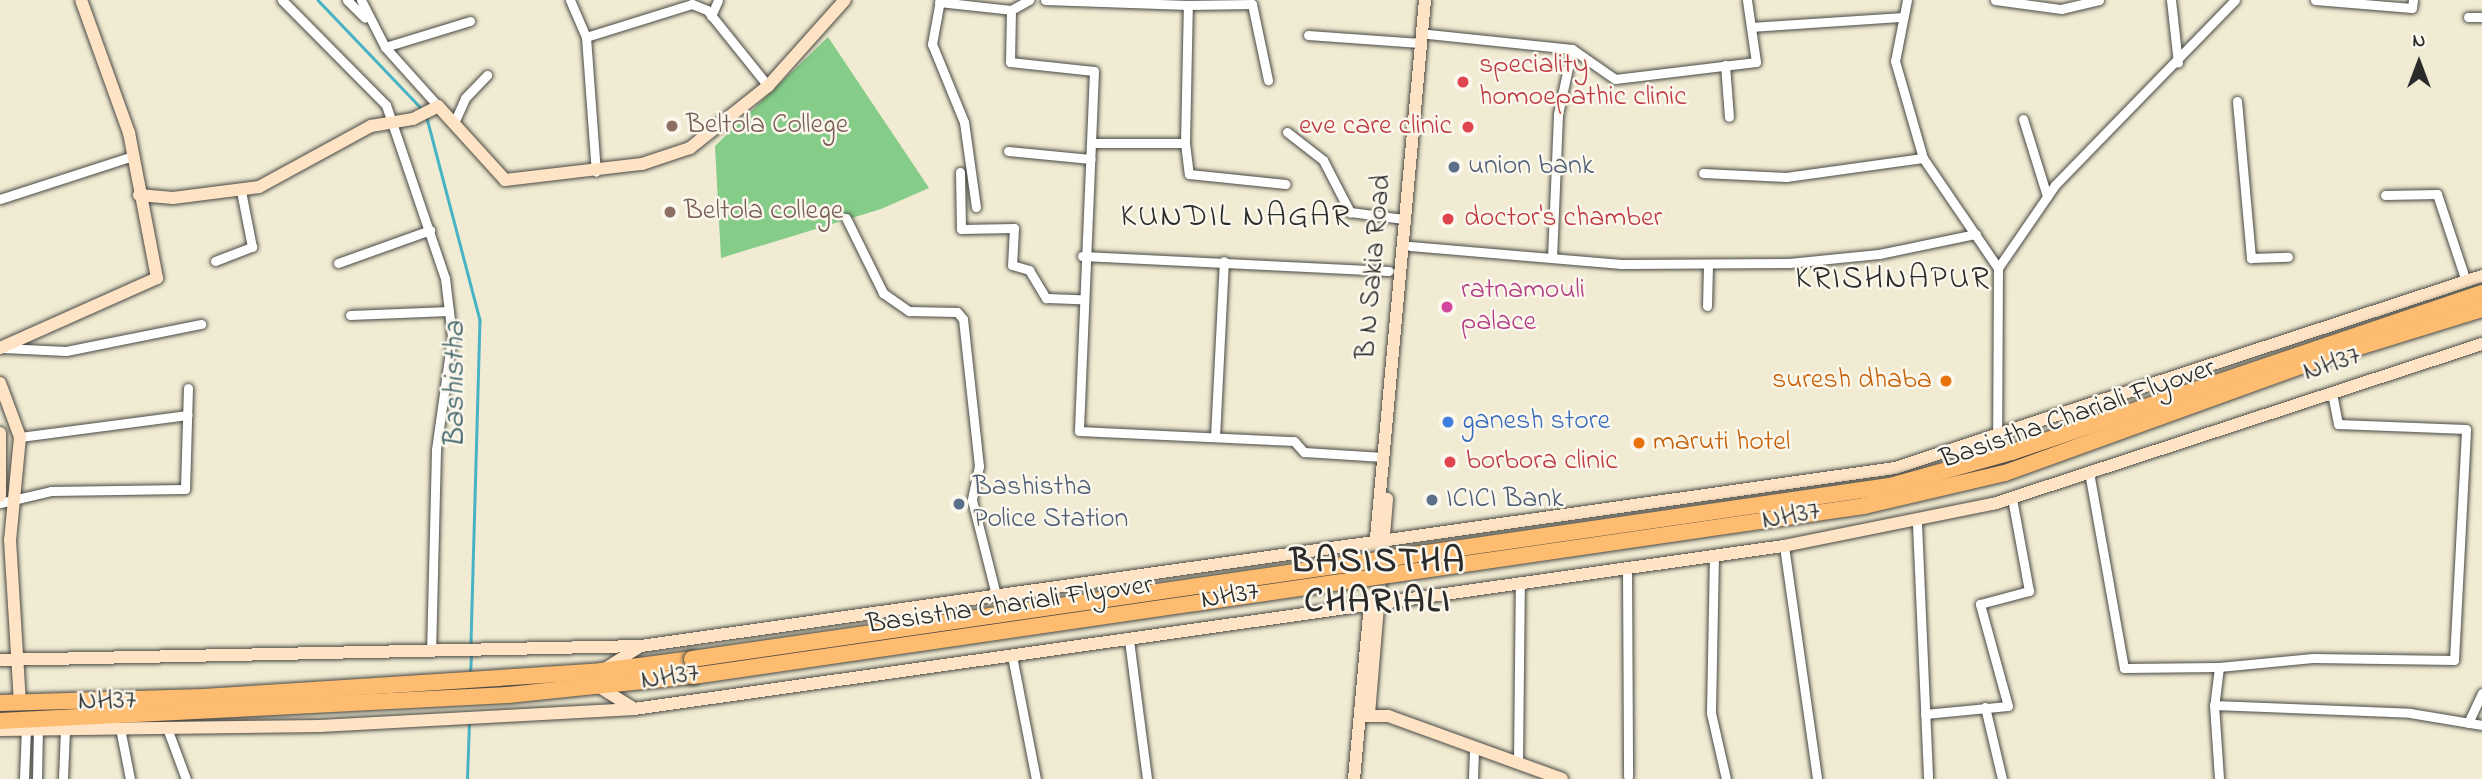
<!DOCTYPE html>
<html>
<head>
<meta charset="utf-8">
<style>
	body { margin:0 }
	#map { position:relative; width:2482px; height:779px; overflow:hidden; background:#f0ebd2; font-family:"Indie Flower",sans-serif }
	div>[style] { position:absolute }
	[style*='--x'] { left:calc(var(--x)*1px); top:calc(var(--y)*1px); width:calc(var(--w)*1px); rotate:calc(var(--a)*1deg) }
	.green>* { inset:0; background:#84cc88 }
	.stream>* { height:2.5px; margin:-1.25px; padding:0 1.25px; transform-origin:1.25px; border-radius:1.25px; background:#48b3c5 }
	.roads { filter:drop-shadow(0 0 2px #494844) drop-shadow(0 0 2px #494844) }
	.street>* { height:9px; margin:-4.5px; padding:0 4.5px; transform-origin:4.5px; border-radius:4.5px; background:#fff }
	.secondary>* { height:12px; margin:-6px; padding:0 6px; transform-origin:6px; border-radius:6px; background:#fee4c5 }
	.highway>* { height:16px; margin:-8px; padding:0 8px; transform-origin:8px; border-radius:8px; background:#fdbc6f }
	.bridges { filter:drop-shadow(0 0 2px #494844) drop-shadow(0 0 2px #494844) }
	.highway-bridge>* { height:16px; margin:-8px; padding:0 8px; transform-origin:8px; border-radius:8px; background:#fdbc6f }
	.dots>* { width:19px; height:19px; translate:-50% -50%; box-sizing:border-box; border:4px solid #fbf7ec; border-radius:50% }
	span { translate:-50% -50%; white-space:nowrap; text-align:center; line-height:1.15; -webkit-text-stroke:5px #fbf7ec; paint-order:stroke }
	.health-label { font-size:28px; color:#be3a42 }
	.left { translate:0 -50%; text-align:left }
	.right { translate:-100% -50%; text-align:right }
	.education-label { font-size:28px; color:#785e54 }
	.service-label { font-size:28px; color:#4e5e75 }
	.street-label { font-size:28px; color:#2b2b2b }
	.hotel-label { font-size:28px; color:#b23c85 }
	.food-label { font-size:28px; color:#c56008 }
	.shop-label { font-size:28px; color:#366cbe }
	.water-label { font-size:30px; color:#355b61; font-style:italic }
	.quarter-label { font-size:32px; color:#2b2b2b; letter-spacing:2px }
	.district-label { font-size:35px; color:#2b2b2b; font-weight:700; letter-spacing:2px }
	.north { position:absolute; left:2384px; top:28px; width:70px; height:70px; -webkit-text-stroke:5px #fbf7ec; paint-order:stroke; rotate:0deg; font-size:19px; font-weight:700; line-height:28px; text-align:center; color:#2b2b2b }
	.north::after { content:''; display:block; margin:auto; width:24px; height:32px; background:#2b2b2b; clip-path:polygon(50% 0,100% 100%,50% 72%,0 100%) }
</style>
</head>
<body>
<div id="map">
	<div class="green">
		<div style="clip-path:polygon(828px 37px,929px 188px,881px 209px,721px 258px,715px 146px)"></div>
	</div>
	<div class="stream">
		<div style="--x:318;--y:0;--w:151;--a:46.3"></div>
		<div style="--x:427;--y:118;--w:209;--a:75.3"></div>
		<div style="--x:480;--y:320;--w:326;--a:91.6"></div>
		<div style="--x:470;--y:674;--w:21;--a:-87"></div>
		<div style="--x:467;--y:779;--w:56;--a:-88"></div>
	</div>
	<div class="roads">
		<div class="street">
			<div style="--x:282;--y:0;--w:148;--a:45.3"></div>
			<div style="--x:386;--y:105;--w:183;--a:71.2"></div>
			<div style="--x:445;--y:278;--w:59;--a:83.2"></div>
			<div style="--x:452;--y:337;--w:114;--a:98.1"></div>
			<div style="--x:436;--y:450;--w:201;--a:91.4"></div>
			<div style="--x:347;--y:0;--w:25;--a:45"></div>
			<div style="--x:361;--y:0;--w:53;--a:62.9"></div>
			<div style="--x:385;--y:47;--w:79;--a:48.1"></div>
			<div style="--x:570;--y:0;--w:40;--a:66.6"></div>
			<div style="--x:586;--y:37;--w:135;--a:85.8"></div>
			<div style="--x:940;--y:0;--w:45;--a:100.3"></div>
			<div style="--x:932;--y:44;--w:84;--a:67.7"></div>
			<div style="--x:964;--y:122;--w:86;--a:82"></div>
			<div style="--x:1045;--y:0;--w:143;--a:2"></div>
			<div style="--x:1907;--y:0;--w:62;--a:101.1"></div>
			<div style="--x:1895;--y:61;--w:101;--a:73.9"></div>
			<div style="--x:1923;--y:158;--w:133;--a:55.7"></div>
			<div style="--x:1998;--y:268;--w:169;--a:90.3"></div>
			<div style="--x:1995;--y:0;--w:67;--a:7.8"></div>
			<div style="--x:2061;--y:9;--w:39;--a:-13"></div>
			<div style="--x:2171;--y:0;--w:63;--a:83.7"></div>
			<div style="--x:2315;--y:0;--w:97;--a:4.7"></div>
			<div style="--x:2412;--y:8;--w:8;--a:-83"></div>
			<div style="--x:939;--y:2;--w:72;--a:6.3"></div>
			<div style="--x:1011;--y:10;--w:21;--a:-29"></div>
			<div style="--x:1011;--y:10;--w:52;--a:91.1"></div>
			<div style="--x:1010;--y:62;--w:84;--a:6.1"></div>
			<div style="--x:1094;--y:71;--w:360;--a:92.4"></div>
			<div style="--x:1079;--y:431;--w:215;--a:2.7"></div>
			<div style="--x:1294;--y:441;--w:15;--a:48"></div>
			<div style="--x:1304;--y:452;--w:79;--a:3.6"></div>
			<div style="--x:711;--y:16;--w:17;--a:-66"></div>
			<div style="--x:2468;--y:17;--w:14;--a:0"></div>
			<div style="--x:1751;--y:27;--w:152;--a:-3.8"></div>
			<div style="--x:1428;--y:34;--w:145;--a:5.9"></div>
			<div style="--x:1572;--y:49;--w:52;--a:34.9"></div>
			<div style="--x:1615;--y:79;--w:142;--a:-6.9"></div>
			<div style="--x:1756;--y:62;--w:63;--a:-98.3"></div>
			<div style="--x:1308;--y:35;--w:112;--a:4.1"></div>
			<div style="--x:586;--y:37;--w:111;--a:-17.3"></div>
			<div style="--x:692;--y:4;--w:16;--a:22"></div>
			<div style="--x:707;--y:10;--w:97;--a:51.2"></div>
			<div style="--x:385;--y:47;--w:89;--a:-17"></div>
			<div style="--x:1725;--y:65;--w:52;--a:85.6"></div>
			<div style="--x:2237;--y:101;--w:158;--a:84.9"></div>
			<div style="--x:2251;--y:258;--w:37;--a:-2"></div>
			<div style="--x:2023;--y:119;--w:81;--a:72.7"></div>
			<div style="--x:454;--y:123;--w:27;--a:-66"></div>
			<div style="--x:465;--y:98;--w:32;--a:-46"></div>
			<div style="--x:1287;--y:132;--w:46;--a:37.9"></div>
			<div style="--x:1323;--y:160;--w:59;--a:62.6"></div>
			<div style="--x:1350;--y:212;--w:54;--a:7.4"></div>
			<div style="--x:1092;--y:143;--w:93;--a:0"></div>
			<div style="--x:1185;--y:143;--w:138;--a:-88.8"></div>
			<div style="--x:1188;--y:5;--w:64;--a:-0.9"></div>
			<div style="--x:1252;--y:4;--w:78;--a:78.1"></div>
			<div style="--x:1185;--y:143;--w:31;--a:83"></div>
			<div style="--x:1189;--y:174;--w:97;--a:5.9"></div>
			<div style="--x:1008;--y:151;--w:83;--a:5.5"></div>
			<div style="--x:960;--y:172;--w:57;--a:89"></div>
			<div style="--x:961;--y:229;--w:53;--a:-1.1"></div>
			<div style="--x:1014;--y:228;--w:37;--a:93"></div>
			<div style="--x:1012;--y:265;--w:18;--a:16"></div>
			<div style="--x:1029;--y:270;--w:33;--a:59"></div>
			<div style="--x:1046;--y:298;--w:35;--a:2"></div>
			<div style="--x:1703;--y:173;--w:83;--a:2.8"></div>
			<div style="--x:1786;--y:177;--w:138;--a:-7.9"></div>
			<div style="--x:2385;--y:195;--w:52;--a:-1.1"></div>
			<div style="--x:2437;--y:194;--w:92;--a:71.6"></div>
			<div style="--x:0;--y:199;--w:140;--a:-17.9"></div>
			<div style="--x:846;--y:218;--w:84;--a:63.7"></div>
			<div style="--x:883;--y:293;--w:32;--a:35"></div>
			<div style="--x:909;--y:311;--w:48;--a:1.2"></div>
			<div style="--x:957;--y:312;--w:9;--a:49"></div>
			<div style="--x:963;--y:319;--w:148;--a:83.8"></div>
			<div style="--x:979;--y:466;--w:35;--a:102"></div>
			<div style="--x:972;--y:500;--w:98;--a:75.8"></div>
			<div style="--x:1410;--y:246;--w:212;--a:4.9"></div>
			<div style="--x:1621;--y:264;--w:168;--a:-0.3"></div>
			<div style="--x:1789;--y:263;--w:90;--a:-5.7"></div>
			<div style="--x:1879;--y:254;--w:99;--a:-11.7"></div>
			<div style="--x:1082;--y:256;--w:307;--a:2.8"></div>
			<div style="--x:1552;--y:258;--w:144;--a:-87.6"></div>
			<div style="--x:1558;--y:114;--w:66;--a:-77.8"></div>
			<div style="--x:215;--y:261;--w:40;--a:-21"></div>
			<div style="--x:252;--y:247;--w:57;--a:-101.1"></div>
			<div style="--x:338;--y:263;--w:98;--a:-19.7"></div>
			<div style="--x:1998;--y:268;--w:101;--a:-55.5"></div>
			<div style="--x:2055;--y:185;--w:258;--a:-45.8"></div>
			<div style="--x:1707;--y:306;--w:42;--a:-88.6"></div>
			<div style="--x:350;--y:315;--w:99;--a:-2.3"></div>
			<div style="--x:3;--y:348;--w:63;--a:2.7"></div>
			<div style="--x:66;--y:351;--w:138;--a:-11.3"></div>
			<div style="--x:20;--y:437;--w:169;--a:-7.5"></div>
			<div style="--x:1215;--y:437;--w:176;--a:-87.1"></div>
			<div style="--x:2089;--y:472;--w:199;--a:79.9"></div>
			<div style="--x:2124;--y:668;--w:95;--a:-0.6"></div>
			<div style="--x:2219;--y:667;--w:38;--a:97"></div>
			<div style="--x:2214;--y:705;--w:74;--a:86.1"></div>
			<div style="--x:0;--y:503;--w:52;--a:-13.2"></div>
			<div style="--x:51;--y:491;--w:134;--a:-0.9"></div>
			<div style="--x:185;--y:489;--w:101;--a:-88.3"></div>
			<div style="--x:1917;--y:524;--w:255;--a:87.5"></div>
			<div style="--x:1784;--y:546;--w:235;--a:81.9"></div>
			<div style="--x:1714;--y:555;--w:158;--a:91.1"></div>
			<div style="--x:1711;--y:713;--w:68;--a:77.2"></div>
			<div style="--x:1627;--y:566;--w:210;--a:89.7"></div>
			<div style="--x:1129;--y:640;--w:140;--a:82.6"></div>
			<div style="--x:1012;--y:656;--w:125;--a:79"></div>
			<div style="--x:2219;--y:667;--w:94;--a:-5.5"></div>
			<div style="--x:2313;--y:658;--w:141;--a:0.8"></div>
			<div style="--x:2454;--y:660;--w:231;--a:-87"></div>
			<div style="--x:2466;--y:429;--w:128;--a:-177.8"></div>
			<div style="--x:2338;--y:424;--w:32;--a:-101"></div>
			<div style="--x:2214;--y:705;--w:196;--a:2.3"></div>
			<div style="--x:2410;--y:713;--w:73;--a:9.5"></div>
			<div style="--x:1985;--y:707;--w:74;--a:76.7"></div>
			<div style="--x:1925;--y:714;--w:83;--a:-5.5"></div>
			<div style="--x:2008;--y:706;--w:106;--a:-105.4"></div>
			<div style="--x:1980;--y:604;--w:51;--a:-14.9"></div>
			<div style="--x:2029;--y:591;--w:95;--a:-100.4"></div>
			<div style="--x:2468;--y:723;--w:33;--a:-65"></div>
			<div style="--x:120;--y:728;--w:52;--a:78.9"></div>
			<div style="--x:167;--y:728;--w:54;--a:69.6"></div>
			<div style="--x:1518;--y:762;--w:181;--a:-89.4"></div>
			<div style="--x:24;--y:779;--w:53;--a:-87.8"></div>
			<div style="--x:37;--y:779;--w:54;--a:-88.9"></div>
			<div style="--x:63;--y:779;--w:50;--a:-87.7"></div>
			<div style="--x:1473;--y:779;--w:31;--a:-88"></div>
		</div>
		<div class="secondary">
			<div style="--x:139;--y:195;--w:34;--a:5"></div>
			<div style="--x:173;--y:198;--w:87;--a:-7.3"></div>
			<div style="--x:259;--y:187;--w:128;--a:-28.6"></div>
			<div style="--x:371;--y:126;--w:43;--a:-9.5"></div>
			<div style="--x:413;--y:119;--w:28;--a:-27"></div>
			<div style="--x:438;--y:106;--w:100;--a:47.8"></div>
			<div style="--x:505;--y:180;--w:138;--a:-6.7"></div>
			<div style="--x:642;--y:164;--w:51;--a:-18.4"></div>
			<div style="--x:690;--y:148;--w:100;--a:-38.5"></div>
			<div style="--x:768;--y:86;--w:115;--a:-48.2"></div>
			<div style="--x:0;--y:348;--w:172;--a:-24"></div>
			<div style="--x:157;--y:278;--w:148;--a:-100.9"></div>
			<div style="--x:129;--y:133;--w:141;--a:-109.8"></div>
			<div style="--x:0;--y:383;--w:58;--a:69.7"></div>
			<div style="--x:20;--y:437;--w:103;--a:95.5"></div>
			<div style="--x:10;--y:540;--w:163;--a:86.5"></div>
			<div style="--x:0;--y:433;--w:63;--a:90"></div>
			<div style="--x:0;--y:660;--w:641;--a:-1.25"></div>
			<div style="--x:641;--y:646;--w:1267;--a:-8.08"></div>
			<div style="--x:1895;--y:468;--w:618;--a:-18.11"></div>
			<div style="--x:605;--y:669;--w:40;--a:-32.9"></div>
			<div style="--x:601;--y:688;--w:39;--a:32"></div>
			<div style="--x:1369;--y:714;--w:216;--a:-85.2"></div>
			<div style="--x:1361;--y:716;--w:27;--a:0"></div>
			<div style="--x:1388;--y:716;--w:185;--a:19.9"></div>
			<div style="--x:0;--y:730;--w:321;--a:-0.7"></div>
			<div style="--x:321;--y:726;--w:313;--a:-3.1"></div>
			<div style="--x:634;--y:709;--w:1161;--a:-8.07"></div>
			<div style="--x:1784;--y:546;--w:213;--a:-11.4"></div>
			<div style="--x:1993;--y:504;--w:515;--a:-18.12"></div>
			<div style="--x:1354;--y:779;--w:782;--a:-84.79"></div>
		</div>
		<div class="highway">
			<div style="--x:0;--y:703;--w:204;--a:-1.7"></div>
			<div style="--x:204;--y:697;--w:398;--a:-3.7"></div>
			<div style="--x:601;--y:671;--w:92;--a:-7.5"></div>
			<div style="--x:0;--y:721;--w:509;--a:-2.93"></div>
			<div style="--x:508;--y:695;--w:186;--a:-5.9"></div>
		</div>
	</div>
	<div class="bridges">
		<div class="highway-bridge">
			<div style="--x:692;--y:659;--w:1210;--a:-8.22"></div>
			<div style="--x:1890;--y:486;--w:127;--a:-15.6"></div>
			<div style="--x:2012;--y:452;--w:496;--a:-18.7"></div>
			<div style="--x:693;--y:676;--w:1183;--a:-8.26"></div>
			<div style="--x:1864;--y:506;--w:145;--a:-13.2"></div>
			<div style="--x:2005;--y:473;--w:341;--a:-19.9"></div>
			<div style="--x:2326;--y:357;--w:163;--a:-17.1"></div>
		</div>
	</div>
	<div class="dots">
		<div style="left:1463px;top:82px;background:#e0444e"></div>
		<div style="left:672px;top:126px;background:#8d6e63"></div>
		<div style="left:1468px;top:127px;background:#e0444e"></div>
		<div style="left:1454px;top:167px;background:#5c6f8a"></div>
		<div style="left:670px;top:212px;background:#8d6e63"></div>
		<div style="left:1448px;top:219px;background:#e0444e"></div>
		<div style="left:1447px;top:307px;background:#d1479c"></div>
		<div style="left:1946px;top:381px;background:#e8710a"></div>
		<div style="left:1448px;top:422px;background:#3f7fe0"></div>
		<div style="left:1639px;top:443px;background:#e8710a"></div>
		<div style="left:1450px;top:462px;background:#e0444e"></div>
		<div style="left:1432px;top:500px;background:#5c6f8a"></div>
		<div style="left:959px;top:504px;background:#5c6f8a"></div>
	</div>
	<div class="health-label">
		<span class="left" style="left:1479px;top:82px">speciality<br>homoepathic clinic</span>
		<span class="right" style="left:1452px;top:127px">eve care clinic</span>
		<span class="left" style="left:1464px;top:219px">doctor's chamber</span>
		<span class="left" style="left:1466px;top:462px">borbora clinic</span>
	</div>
	<div class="education-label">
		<span class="left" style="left:686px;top:126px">Beltola College</span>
		<span class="left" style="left:684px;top:212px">Beltola college</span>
	</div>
	<div class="service-label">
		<span class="left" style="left:1468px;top:167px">union bank</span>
		<span class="left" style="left:973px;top:504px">Bashistha<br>Police Station</span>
		<span class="left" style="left:1446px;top:500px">ICICI Bank</span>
	</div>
	<div class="street-label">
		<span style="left:1375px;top:267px;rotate:-85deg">B N Sakia Road</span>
		<span style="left:2332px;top:365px;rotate:-18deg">NH37</span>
		<span style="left:2078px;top:415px;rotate:-19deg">Basistha Chariali Flyover</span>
		<span style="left:1791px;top:517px;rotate:-10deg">NH37</span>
		<span style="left:1230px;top:597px;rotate:-9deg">NH37</span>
		<span style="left:1010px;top:606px;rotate:-8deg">Basistha Chariali Flyover</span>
		<span style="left:670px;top:678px;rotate:-8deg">NH37</span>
		<span style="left:107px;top:702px;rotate:-1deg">NH37</span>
	</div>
	<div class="hotel-label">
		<span class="left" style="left:1461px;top:307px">ratnamouli<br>palace</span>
	</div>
	<div class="food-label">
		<span class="right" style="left:1932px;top:381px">suresh dhaba</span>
		<span class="left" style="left:1653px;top:443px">maruti hotel</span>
	</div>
	<div class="shop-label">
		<span class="left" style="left:1462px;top:422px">ganesh store</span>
	</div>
	<div class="water-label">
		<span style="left:456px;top:385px;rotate:-90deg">Bashistha</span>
	</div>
	<div class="quarter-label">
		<span style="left:1236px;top:218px">KUNDIL NAGAR</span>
		<span style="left:1893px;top:280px">KRISHNAPUR</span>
	</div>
	<div class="district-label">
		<span style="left:1378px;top:583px">BASISTHA<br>CHARIALI</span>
	</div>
	<div class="north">N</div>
</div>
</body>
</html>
